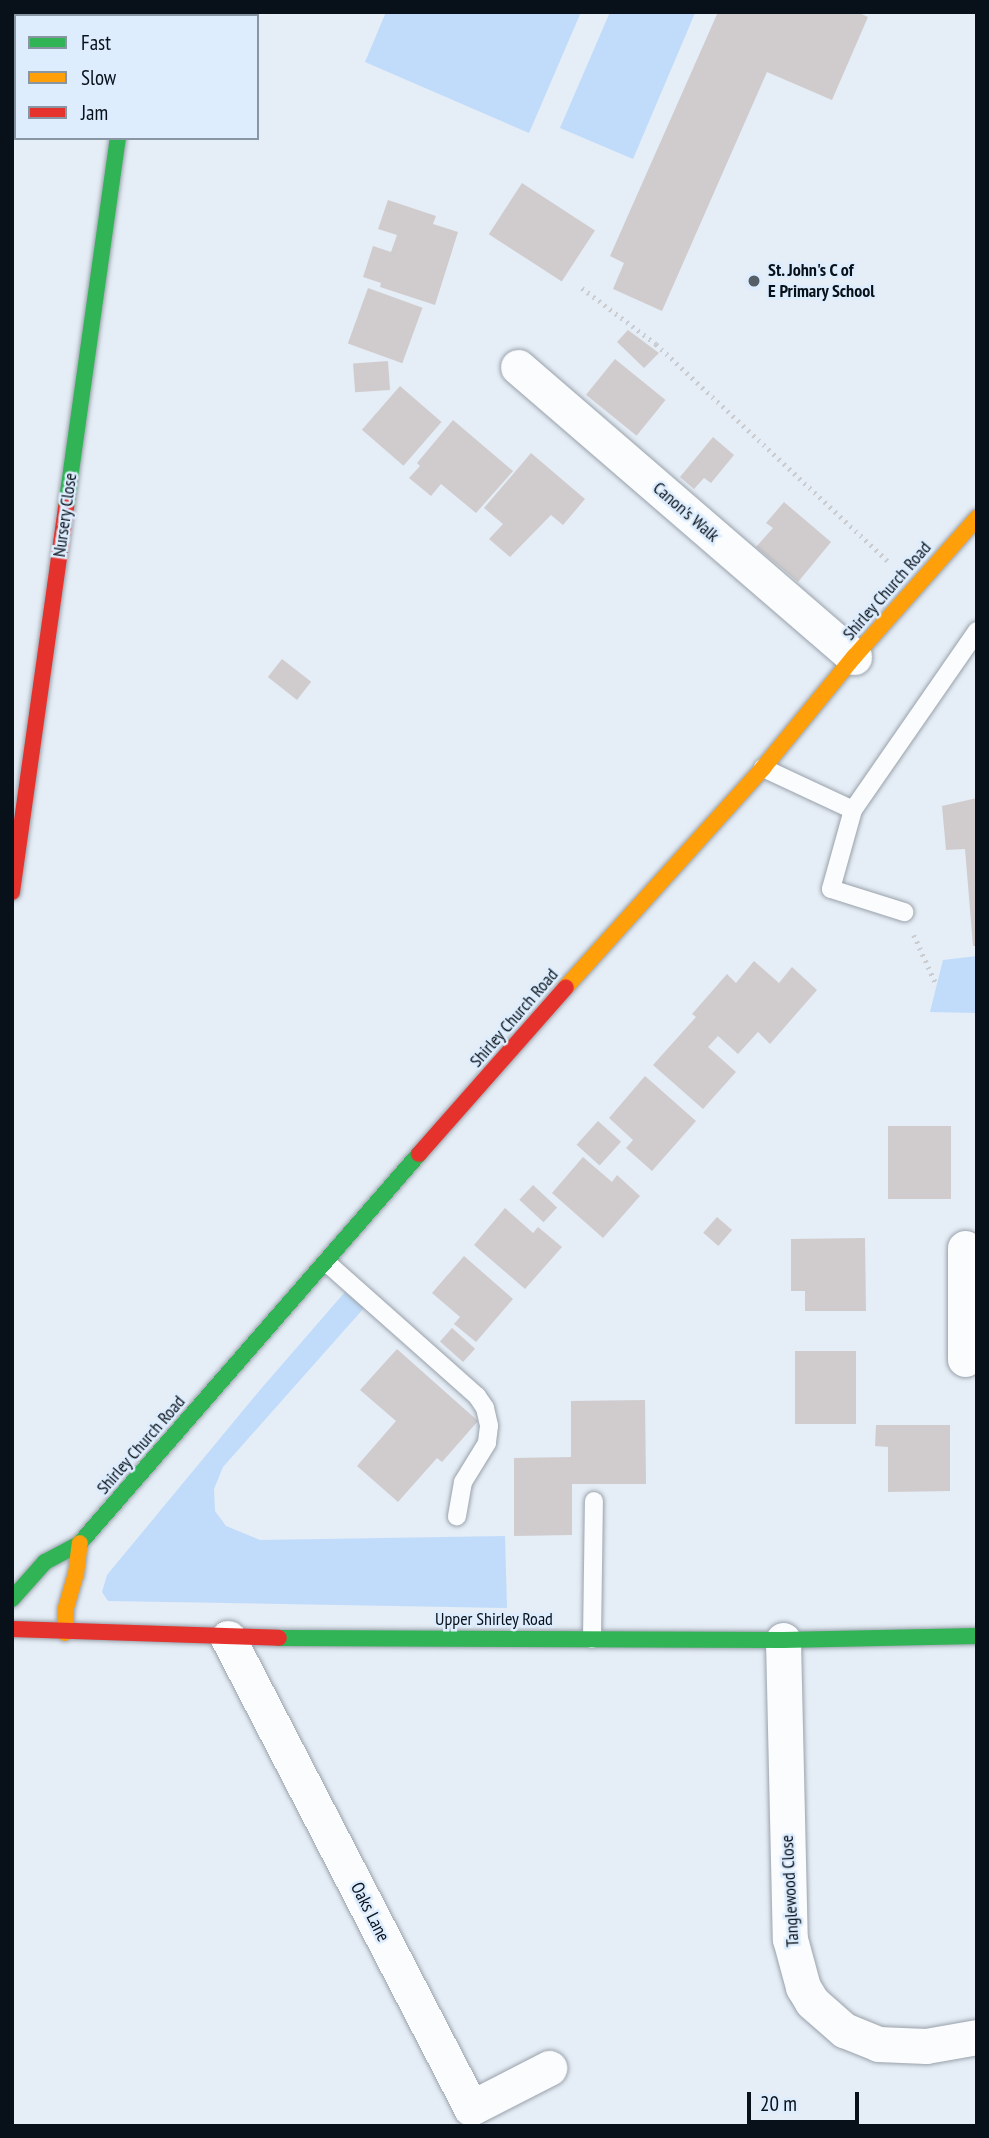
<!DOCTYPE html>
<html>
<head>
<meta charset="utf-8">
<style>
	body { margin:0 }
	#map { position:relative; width:989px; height:2138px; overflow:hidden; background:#e5edf6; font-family:"PT Sans Narrow",sans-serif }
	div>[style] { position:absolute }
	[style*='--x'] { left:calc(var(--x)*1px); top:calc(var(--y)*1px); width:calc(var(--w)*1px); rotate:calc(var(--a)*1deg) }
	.green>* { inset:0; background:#c0dcfa }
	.building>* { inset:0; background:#d0ccce; transform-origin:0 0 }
	.path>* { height:4.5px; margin-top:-2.25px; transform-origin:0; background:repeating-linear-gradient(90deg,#cacccf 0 2px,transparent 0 7px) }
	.roads { filter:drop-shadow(0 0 2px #99a1aa) drop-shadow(0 0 2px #99a1aa) }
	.lane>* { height:18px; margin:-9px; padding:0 9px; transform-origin:9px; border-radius:9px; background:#fbfcfe }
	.street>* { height:35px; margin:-17.5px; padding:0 17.5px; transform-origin:17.5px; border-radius:17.5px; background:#fbfcfe }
	.fast>* { height:16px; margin:-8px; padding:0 8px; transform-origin:8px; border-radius:8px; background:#30b455 }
	.slow>* { height:16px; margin:-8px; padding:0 8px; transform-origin:8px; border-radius:8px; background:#ff9f0a }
	.jam>* { height:16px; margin:-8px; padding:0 8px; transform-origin:8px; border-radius:8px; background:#e5322d }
	.dots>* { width:19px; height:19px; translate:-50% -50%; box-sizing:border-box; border:4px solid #ddedfe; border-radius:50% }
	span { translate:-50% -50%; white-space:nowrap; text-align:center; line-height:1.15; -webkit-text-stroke:5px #ddedfe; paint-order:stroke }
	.poi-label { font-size:18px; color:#08111a; font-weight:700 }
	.left { translate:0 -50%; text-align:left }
	.street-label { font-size:18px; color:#08111a }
	.frame { position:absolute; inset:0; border:14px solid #08111a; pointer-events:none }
	.legend { position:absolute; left:14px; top:14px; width:245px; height:126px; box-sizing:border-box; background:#ddedfe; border:2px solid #8895a3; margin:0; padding:9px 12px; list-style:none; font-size:21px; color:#08111a }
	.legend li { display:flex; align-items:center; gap:14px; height:35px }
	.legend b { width:35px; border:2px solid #8895a3 }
	.scale { position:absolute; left:747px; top:2092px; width:112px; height:32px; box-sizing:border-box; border:4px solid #08111a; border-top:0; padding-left:9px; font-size:21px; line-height:24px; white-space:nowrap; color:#08111a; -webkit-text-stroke:5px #ddedfe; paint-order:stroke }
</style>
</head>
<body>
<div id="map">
	<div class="green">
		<div style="clip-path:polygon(386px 12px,581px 12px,529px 133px,365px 62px)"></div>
		<div style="clip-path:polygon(610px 12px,695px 13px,633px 159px,560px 128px)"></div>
		<div style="clip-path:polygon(977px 956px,977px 1013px,930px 1012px,943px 960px)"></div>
		<div style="clip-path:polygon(345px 1292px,364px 1308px,223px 1467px,214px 1489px,215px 1511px,226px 1526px,260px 1540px,505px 1536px,507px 1608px,108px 1601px,102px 1592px,107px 1575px,260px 1390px)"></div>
	</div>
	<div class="building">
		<div style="clip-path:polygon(718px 12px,857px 12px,868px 17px,832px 100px,767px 72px,662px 311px,613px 289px,624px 263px,610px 256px)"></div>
		<div style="left:522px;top:183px;width:87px;height:61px;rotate:33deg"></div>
		<div style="clip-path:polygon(388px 200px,436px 216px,433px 224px,458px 232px,435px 305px,380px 287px,381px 283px,363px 277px,373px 246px,391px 252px,397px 235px,378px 229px)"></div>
		<div style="left:368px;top:288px;width:58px;height:59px;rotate:20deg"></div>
		<div style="clip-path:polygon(628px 330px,659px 353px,644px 368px,617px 342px)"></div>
		<div style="left:615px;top:359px;width:65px;height:46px;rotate:39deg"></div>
		<div style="left:388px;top:361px;width:29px;height:35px;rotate:86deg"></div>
		<div style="left:400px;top:386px;width:55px;height:58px;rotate:41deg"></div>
		<div style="clip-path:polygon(453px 420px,513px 471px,476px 513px,441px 484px,431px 496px,409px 478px,420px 466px,417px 463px)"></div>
		<div style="clip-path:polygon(713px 437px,734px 455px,711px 483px,704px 478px,694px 489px,680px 477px)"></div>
		<div style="clip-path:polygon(531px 453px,585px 499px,563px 525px,551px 515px,510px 557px,489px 539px,503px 524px,484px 508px)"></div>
		<div style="clip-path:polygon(784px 502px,831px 542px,798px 582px,756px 547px,773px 528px,766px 523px)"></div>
		<div style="left:282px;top:659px;width:37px;height:23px;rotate:38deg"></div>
		<div style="clip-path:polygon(977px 798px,977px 946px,973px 946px,965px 849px,946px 850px,942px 806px)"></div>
		<div style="clip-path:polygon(754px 961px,779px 983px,792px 967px,817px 990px,770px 1044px,758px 1032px,738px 1054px,718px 1036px,708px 1047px,736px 1072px,703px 1109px,653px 1065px,696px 1017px,692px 1014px,727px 974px,736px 983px)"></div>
		<div style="clip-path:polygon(645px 1076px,696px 1121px,652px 1171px,626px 1148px,633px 1140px,609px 1118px)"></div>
		<div style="left:598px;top:1121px;width:31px;height:32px;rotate:42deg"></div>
		<div style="left:888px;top:1126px;width:63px;height:73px"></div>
		<div style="clip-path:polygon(583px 1157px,612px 1182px,617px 1175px,640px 1196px,603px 1238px,552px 1193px)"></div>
		<div style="left:533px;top:1185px;width:33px;height:20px;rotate:43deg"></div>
		<div style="clip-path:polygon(505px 1208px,533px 1233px,538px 1227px,562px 1247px,525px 1289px,474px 1245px)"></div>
		<div style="left:717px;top:1217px;width:20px;height:21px;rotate:41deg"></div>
		<div style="clip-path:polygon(865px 1238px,866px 1311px,805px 1311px,805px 1291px,791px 1291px,791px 1239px)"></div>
		<div style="clip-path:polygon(464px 1256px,513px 1299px,476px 1342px,454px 1324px,460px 1317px,432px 1293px)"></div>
		<div style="left:452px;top:1328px;width:31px;height:18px;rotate:42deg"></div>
		<div style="clip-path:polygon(397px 1349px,478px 1421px,442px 1462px,437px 1458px,398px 1502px,357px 1466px,396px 1421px,360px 1390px)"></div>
		<div style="left:856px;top:1351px;width:73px;height:61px;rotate:90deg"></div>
		<div style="clip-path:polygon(645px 1400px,646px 1484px,572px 1484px,572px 1535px,514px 1536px,514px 1458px,571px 1457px,571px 1401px)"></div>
		<div style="clip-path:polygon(876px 1425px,950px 1425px,950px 1491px,888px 1492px,888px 1447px,875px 1446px)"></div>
	</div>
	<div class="path">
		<div style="--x:582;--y:288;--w:93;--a:37.1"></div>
		<div style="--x:656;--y:344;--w:320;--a:43.1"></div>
		<div style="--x:914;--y:935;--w:56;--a:65.7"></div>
	</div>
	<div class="roads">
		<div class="lane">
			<div style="--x:763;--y:768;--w:99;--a:25"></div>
			<div style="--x:853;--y:810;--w:218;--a:-55.3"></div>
			<div style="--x:853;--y:810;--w:82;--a:105.6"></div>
			<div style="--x:831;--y:889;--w:77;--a:17.5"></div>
			<div style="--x:326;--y:1262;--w:202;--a:41.6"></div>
			<div style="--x:477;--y:1396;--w:14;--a:56"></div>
			<div style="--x:485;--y:1408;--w:18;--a:77"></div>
			<div style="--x:489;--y:1426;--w:17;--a:97"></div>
			<div style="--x:487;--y:1443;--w:46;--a:121.6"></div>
			<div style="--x:463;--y:1482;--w:35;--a:100"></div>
			<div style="--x:592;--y:1639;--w:138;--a:-89.2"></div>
		</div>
		<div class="street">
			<div style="--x:135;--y:16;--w:4;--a:-76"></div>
			<div style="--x:518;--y:367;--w:444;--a:40.8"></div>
			<div style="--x:965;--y:1359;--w:111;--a:-90"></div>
			<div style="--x:228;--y:1638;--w:529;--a:62.66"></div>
			<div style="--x:471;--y:2108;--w:88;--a:-27.1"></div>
			<div style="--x:783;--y:1640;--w:299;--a:88.7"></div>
			<div style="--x:790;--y:1939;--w:50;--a:74.8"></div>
			<div style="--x:803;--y:1987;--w:17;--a:59"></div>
			<div style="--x:812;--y:2002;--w:43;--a:41.2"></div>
			<div style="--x:844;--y:2030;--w:37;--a:22"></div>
			<div style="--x:878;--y:2044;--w:48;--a:2.4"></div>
			<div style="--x:926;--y:2046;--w:52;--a:-10"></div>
		</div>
		<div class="fast">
			<div style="--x:66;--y:507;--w:373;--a:-82"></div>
			<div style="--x:12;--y:1599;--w:50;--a:-48.3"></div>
			<div style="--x:45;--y:1562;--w:40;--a:-28"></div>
			<div style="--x:80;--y:1543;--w:516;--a:-48.93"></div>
			<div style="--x:279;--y:1638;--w:504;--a:0.23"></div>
			<div style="--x:783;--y:1640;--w:194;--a:-1.2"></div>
		</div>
		<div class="slow">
			<div style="--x:566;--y:987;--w:295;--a:-48"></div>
			<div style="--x:763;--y:768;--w:144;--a:-50.7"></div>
			<div style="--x:854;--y:657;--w:186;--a:-48.5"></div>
			<div style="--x:65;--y:1633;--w:25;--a:-88"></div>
			<div style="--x:66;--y:1608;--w:35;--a:-74"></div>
			<div style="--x:76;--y:1574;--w:31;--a:-83"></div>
		</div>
		<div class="jam">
			<div style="--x:12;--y:892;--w:389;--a:-82"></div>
			<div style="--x:419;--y:1154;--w:222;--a:-48.6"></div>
			<div style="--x:12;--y:1629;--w:267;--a:1.9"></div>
		</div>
	</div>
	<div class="dots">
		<div style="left:754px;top:281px;background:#555e67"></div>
	</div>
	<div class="poi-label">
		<span class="left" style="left:768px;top:281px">St. John's C of<br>E Primary School</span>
	</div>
	<div class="street-label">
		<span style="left:686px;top:512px;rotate:41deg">Canon's Walk</span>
		<span style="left:65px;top:515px;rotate:-82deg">Nursery Close</span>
		<span style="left:887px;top:591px;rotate:-49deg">Shirley Church Road</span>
		<span style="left:514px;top:1018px;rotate:-49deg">Shirley Church Road</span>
		<span style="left:141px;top:1445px;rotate:-49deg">Shirley Church Road</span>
		<span style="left:494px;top:1619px">Upper Shirley Road</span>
		<span style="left:790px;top:1891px;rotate:-93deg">Tanglewood Close</span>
		<span style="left:370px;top:1912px;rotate:63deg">Oaks Lane</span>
	</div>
	<div class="frame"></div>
	<ul class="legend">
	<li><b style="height:9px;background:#30b455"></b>Fast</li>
	<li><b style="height:9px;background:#ff9f0a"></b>Slow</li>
	<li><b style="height:9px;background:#e5322d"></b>Jam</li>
	</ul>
	<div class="scale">20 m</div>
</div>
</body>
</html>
